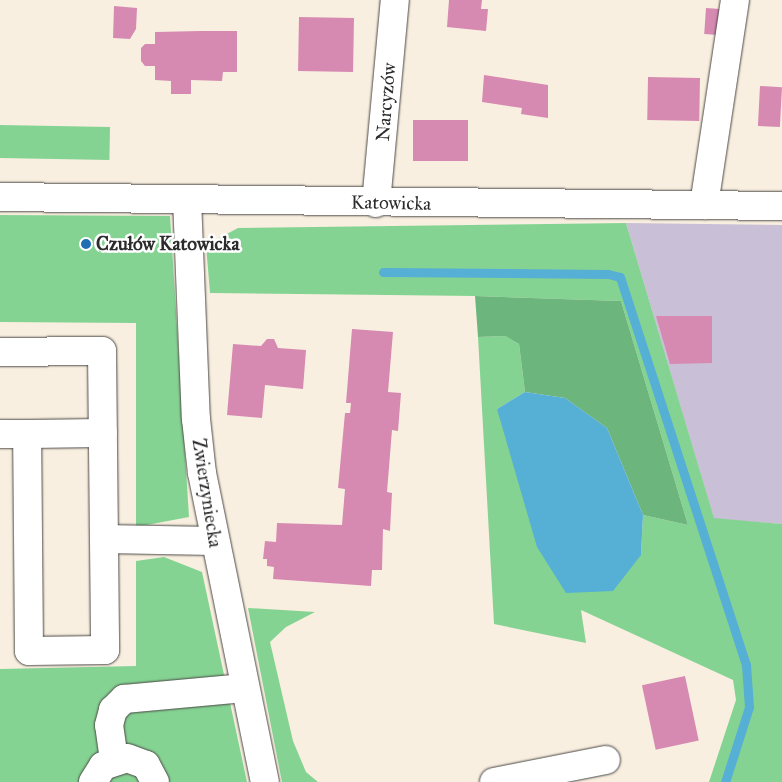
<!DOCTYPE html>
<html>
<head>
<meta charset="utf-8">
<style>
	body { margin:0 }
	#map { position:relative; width:782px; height:782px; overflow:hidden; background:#f9efe0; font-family:"IM FELL Great Primer",serif }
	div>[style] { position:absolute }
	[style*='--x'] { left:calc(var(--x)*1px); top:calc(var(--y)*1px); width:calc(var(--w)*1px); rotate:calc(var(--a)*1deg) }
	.industrial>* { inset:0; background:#c9bfd7 }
	.green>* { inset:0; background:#85d392; transform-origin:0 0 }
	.forest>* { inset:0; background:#6cb57c }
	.water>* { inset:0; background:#56afd4 }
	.stream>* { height:9px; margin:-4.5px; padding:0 4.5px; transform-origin:4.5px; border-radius:4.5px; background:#56afd4 }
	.building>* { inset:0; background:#d68ab1; transform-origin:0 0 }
	.roads { filter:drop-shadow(0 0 1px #4a4846) drop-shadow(0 0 1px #4a4846) }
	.minor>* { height:28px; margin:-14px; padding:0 14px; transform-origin:14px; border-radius:14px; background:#fff }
	.major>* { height:28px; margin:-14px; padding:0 14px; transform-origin:14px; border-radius:14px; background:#fff }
	.dots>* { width:14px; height:14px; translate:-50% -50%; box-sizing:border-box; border:2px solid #fff; border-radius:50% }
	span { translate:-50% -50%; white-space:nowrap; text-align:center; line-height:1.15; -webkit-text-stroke:5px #fff; paint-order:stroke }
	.street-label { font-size:19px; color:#2b2b2b }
	.poi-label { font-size:19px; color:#2b2b2b; font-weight:700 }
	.left { translate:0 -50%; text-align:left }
</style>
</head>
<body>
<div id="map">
	<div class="industrial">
		<div style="clip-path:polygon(626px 223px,782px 225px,782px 524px,714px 519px)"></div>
	</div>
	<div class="green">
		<div style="left:0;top:125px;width:110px;height:33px;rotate:1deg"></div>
		<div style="clip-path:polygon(0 215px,170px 216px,189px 517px,136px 527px,136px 323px,0 322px)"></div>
		<div style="clip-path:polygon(626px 223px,714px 518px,782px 524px,782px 782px,709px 782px,736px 700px,733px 680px,581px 610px,586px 643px,494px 624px,478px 337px,505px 336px,519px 344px,525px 392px,497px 409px,641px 555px,643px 515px,688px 525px,621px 301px,475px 296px,210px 293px,206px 245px,238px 228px)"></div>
		<div style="clip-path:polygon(164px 557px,202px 572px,247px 782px,0 782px,0 669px,136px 666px,136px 561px)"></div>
		<div style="clip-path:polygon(248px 608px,315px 612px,286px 627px,270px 642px,293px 741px,306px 772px,318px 782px,282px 782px)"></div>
	</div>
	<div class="forest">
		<div style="clip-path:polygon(475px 296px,621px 301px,688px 525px,643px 515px,607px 428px,565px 398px,525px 392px,519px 344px,505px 336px,478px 337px)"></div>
	</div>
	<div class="water">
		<div style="clip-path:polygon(525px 392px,565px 398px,607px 428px,643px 515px,641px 555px,613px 591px,566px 593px,537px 547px,497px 409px)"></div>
	</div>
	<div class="stream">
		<div style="--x:383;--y:272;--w:225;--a:0.5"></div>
		<div style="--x:608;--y:274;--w:12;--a:14"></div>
		<div style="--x:620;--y:277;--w:408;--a:72"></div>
		<div style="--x:746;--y:665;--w:42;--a:85.9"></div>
		<div style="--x:749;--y:707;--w:79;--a:107.7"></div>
	</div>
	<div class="building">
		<div style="clip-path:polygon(449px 0,482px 0,481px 9px,488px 9px,486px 31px,447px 27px)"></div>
		<div style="clip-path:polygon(114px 6px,137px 8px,136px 29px,130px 39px,113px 38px)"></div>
		<div style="left:706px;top:8px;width:14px;height:26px;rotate:4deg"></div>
		<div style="left:299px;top:17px;width:55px;height:54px;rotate:1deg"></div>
		<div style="clip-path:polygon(200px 31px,237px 31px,237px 72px,223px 72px,222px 81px,191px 80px,191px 94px,171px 94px,171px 81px,155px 80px,155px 66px,145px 66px,141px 61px,141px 48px,145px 44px,155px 44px,155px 32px)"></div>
		<div style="clip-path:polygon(484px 75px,548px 85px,548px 118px,521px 114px,522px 108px,482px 102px)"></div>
		<div style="left:648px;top:77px;width:52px;height:43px;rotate:1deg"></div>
		<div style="left:760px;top:86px;width:22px;height:40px;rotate:3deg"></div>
		<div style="left:413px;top:120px;width:55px;height:41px"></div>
		<div style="clip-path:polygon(656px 316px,712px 316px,712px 363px,670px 364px)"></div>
		<div style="clip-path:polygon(352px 329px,393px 332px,388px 392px,401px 393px,398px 431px,392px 430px,387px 492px,392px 493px,390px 531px,383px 529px,382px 570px,372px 570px,371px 586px,273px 579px,274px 567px,267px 566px,267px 559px,263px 559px,265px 541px,276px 542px,277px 523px,342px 525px,345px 489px,338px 488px,345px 413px,350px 413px,351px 403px,346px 403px)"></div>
		<div style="clip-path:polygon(267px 339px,274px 339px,278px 348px,306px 350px,303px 389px,265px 385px,262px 418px,227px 415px,233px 344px,261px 346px)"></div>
		<div style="left:685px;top:676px;width:66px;height:44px;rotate:78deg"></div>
	</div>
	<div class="roads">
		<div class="minor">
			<div style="--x:187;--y:199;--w:220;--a:87.7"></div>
			<div style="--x:196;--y:419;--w:54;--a:83.7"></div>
			<div style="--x:202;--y:473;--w:315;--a:78.5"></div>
			<div style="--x:376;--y:203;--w:204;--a:-84.7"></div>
			<div style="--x:704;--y:205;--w:207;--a:-81.4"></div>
			<div style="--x:0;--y:352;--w:102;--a:-0.6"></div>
			<div style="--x:102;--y:351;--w:299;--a:89.4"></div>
			<div style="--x:105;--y:650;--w:76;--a:179.2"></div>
			<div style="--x:29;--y:651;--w:217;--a:-90.5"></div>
			<div style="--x:27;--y:434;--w:27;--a:180"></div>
			<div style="--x:27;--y:434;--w:76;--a:-0.8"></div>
			<div style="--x:104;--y:539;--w:109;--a:1.1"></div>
			<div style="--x:114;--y:760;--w:35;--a:-98"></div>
			<div style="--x:109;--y:725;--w:16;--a:-75"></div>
			<div style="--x:113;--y:710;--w:16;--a:-45"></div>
			<div style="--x:124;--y:699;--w:121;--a:-5.2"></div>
			<div style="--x:93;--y:782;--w:19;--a:-58"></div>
			<div style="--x:103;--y:766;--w:25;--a:-18"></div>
			<div style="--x:127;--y:758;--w:20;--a:20"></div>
			<div style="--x:146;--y:765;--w:19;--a:62"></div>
			<div style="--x:494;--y:782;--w:114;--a:-11.1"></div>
		</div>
		<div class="major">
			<div style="--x:0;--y:197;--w:782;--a:0.66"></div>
		</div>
	</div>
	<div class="dots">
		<div style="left:86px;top:244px;background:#1f6fb2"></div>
	</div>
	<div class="street-label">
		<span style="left:386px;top:102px;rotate:-85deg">Narcyzów</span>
		<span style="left:391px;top:203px;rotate:1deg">Katowicka</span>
		<span style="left:207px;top:493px;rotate:81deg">Zwierzyniecka</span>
	</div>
	<div class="poi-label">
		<span class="left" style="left:96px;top:244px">Czułów Katowicka</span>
	</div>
</div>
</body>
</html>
